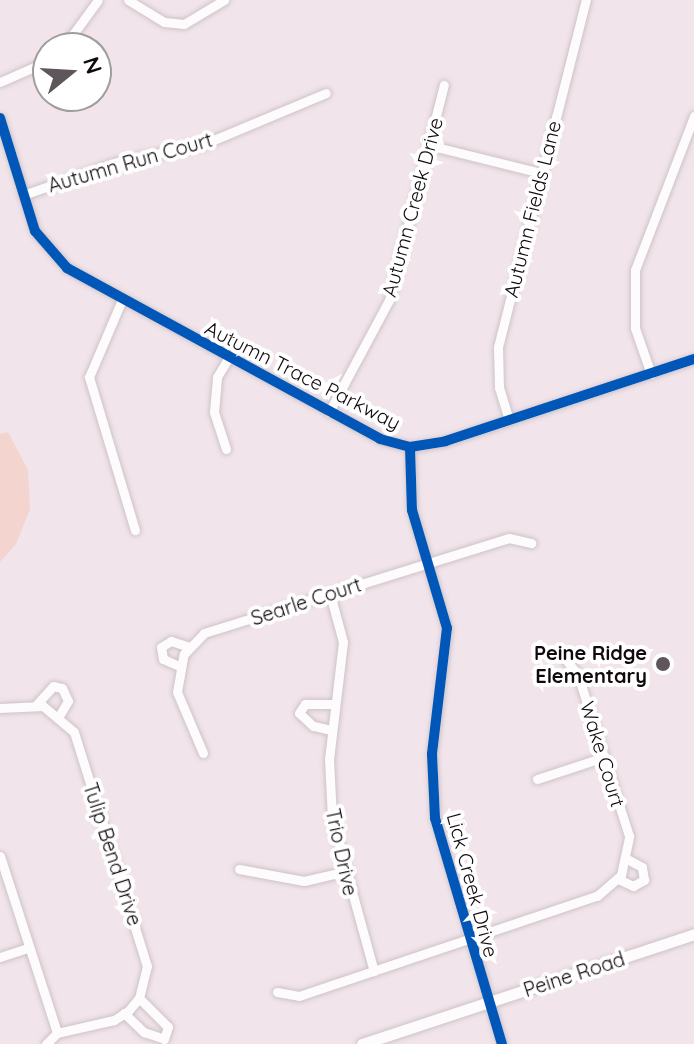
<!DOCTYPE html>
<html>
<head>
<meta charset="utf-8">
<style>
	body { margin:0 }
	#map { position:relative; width:694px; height:1044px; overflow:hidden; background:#f1e4eb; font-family:Quicksand,sans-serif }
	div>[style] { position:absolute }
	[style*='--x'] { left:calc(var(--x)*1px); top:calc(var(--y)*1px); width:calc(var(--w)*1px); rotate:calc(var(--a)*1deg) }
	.green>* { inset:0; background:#f4d4cf }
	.roads { filter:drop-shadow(0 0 2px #cdc3c8) drop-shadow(0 0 2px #cdc3c8) }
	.minor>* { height:9px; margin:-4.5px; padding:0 4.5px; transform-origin:4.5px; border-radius:4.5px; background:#fdfbfc }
	.tertiary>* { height:11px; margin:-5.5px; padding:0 5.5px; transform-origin:5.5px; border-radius:5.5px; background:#fdfbfc }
	.cycleway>* { height:10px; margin:-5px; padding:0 5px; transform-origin:5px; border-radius:5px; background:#0057b8 }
	.dots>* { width:22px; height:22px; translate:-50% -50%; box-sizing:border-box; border:4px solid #fff; border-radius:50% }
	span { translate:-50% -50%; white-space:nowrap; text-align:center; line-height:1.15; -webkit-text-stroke:8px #fff; paint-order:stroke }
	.street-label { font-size:20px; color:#10090d }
	.poi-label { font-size:20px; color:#10090d; font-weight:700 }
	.right { translate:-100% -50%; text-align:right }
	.north { position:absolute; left:32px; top:32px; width:80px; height:80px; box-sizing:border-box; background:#fff; border:2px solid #9f9d9e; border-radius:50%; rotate:72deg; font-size:22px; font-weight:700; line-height:32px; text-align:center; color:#10090d }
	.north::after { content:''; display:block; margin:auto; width:28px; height:36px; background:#5f565b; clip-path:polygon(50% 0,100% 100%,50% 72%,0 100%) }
</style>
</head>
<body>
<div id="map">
	<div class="green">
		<div style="clip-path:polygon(8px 432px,28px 470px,30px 509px,16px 544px,0 562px,0 434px)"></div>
	</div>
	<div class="roads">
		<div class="minor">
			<div style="--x:128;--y:0;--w:42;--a:31.4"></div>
			<div style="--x:164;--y:22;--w:20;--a:6"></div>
			<div style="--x:184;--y:24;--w:47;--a:-31"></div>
			<div style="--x:63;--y:48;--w:59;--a:-53.9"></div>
			<div style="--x:0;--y:82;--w:52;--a:-23.6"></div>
			<div style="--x:0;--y:118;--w:118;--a:72.8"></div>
			<div style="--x:35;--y:231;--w:49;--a:49.1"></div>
			<div style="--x:67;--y:268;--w:357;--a:28.6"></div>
			<div style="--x:380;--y:439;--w:31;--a:15"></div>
			<div style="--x:410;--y:447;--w:36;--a:-9"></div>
			<div style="--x:446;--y:441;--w:261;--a:-18.3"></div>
			<div style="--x:428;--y:145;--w:116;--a:13.9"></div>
			<div style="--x:23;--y:195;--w:101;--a:-19.2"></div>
			<div style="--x:118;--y:162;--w:88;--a:-11.8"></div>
			<div style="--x:204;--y:144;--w:132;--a:-22.7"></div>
			<div style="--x:121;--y:302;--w:82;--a:113.1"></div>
			<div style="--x:89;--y:377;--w:160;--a:73.3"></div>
			<div style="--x:651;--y:374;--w:49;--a:-109.2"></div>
			<div style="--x:635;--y:328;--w:58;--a:-90"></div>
			<div style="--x:635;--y:270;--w:165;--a:-69"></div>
			<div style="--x:329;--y:412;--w:127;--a:-61.8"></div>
			<div style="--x:389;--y:300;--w:222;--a:-75.7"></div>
			<div style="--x:509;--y:420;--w:34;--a:-107"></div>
			<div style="--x:499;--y:388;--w:41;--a:-91.4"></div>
			<div style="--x:498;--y:347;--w:358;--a:-75.8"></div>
			<div style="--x:410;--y:447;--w:63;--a:88.2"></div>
			<div style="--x:412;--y:510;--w:123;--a:73.5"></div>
			<div style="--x:447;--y:628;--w:127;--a:96.8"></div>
			<div style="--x:432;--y:754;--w:64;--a:87.3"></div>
			<div style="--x:435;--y:818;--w:236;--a:73.5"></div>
			<div style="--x:226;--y:449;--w:39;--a:-108"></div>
			<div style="--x:214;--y:412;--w:35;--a:-85"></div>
			<div style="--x:217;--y:377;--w:21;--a:-59"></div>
			<div style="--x:330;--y:594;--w:50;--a:74.8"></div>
			<div style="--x:343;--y:642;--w:118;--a:96.8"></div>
			<div style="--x:329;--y:759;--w:60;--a:87.1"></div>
			<div style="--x:332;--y:819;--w:158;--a:74.6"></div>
			<div style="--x:179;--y:666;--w:17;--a:-156"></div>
			<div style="--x:163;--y:659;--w:12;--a:-99"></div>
			<div style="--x:161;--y:647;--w:12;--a:-31"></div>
			<div style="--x:171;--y:641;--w:19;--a:18"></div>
			<div style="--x:36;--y:705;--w:25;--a:-48"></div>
			<div style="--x:53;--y:686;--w:9;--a:13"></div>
			<div style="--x:62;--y:688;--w:14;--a:65"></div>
			<div style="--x:68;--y:701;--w:17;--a:121"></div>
			<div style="--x:0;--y:708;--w:43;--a:-2.7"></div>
			<div style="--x:43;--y:706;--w:40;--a:40"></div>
			<div style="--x:74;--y:732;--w:245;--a:72.7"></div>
			<div style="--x:147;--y:966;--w:33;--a:104"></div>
			<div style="--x:139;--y:998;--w:17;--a:130"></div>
			<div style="--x:128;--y:1011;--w:17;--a:147"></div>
			<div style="--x:114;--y:1020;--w:58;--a:167.2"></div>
			<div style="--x:57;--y:1033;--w:16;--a:135"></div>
			<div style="--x:331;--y:730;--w:18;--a:-167"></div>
			<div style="--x:313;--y:726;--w:19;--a:-137"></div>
			<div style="--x:299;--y:713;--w:11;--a:-56"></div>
			<div style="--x:305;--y:704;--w:29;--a:0"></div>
			<div style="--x:203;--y:753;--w:66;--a:-113.1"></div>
			<div style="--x:177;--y:692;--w:39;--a:-80"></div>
			<div style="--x:184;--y:654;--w:29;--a:-46"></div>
			<div style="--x:204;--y:633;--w:319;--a:-17.3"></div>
			<div style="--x:509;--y:538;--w:23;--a:13"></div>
			<div style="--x:537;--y:779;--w:71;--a:-18.2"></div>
			<div style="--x:0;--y:856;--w:186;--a:72.1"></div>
			<div style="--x:239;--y:869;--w:66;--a:10.5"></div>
			<div style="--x:304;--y:881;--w:39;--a:-13"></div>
			<div style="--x:618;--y:879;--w:17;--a:25"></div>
			<div style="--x:633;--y:886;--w:13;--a:-29"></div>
			<div style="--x:644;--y:880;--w:13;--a:-99"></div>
			<div style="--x:642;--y:867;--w:17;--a:-152"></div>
			<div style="--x:0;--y:957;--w:29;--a:-18"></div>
			<div style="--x:277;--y:992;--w:22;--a:10"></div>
			<div style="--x:299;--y:996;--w:314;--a:-18.6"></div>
			<div style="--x:597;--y:896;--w:32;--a:-41"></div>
			<div style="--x:621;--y:875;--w:40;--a:-78"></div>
			<div style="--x:629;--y:836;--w:169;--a:-107.6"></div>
			<div style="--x:578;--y:675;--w:28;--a:-128"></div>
			<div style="--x:124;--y:1013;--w:28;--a:44"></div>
			<div style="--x:144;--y:1032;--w:21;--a:19"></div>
			<div style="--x:164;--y:1039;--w:13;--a:-72"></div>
			<div style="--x:168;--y:1027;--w:41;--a:-135"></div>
		</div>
		<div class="tertiary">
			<div style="--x:362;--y:1044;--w:350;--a:-18.3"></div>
		</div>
	</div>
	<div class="cycleway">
		<div style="--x:0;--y:118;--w:118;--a:72.8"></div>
		<div style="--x:35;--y:231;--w:49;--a:49.1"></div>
		<div style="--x:67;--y:268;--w:357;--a:28.6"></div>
		<div style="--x:380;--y:439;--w:31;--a:15"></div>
		<div style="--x:410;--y:447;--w:36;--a:-9"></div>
		<div style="--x:446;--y:441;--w:261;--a:-18.3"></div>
		<div style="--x:410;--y:447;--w:63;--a:88.2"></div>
		<div style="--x:412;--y:510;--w:123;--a:73.5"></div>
		<div style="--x:447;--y:628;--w:127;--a:96.8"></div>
		<div style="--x:432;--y:754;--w:64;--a:87.3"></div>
		<div style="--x:435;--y:818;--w:236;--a:73.5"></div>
	</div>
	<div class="dots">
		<div style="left:663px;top:664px;background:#5f565b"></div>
	</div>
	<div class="street-label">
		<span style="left:130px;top:162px;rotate:-16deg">Autumn Run Court</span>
		<span style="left:412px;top:207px;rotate:-75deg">Autumn Creek Drive</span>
		<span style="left:532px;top:209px;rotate:-76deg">Autumn Fields Lane</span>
		<span style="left:303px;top:375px;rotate:27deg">Autumn Trace Parkway</span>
		<span style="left:306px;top:601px;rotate:-18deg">Searle Court</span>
		<span style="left:603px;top:754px;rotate:73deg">Wake Court</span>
		<span style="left:342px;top:852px;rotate:78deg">Trio Drive</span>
		<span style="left:113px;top:854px;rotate:72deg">Tulip Bend Drive</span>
		<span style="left:473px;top:885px;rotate:75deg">Lick Creek Drive</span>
		<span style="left:574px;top:974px;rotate:-18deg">Peine Road</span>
	</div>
	<div class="poi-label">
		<span class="right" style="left:647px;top:664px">Peine Ridge<br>Elementary</span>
	</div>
	<div class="north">N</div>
</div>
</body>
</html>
